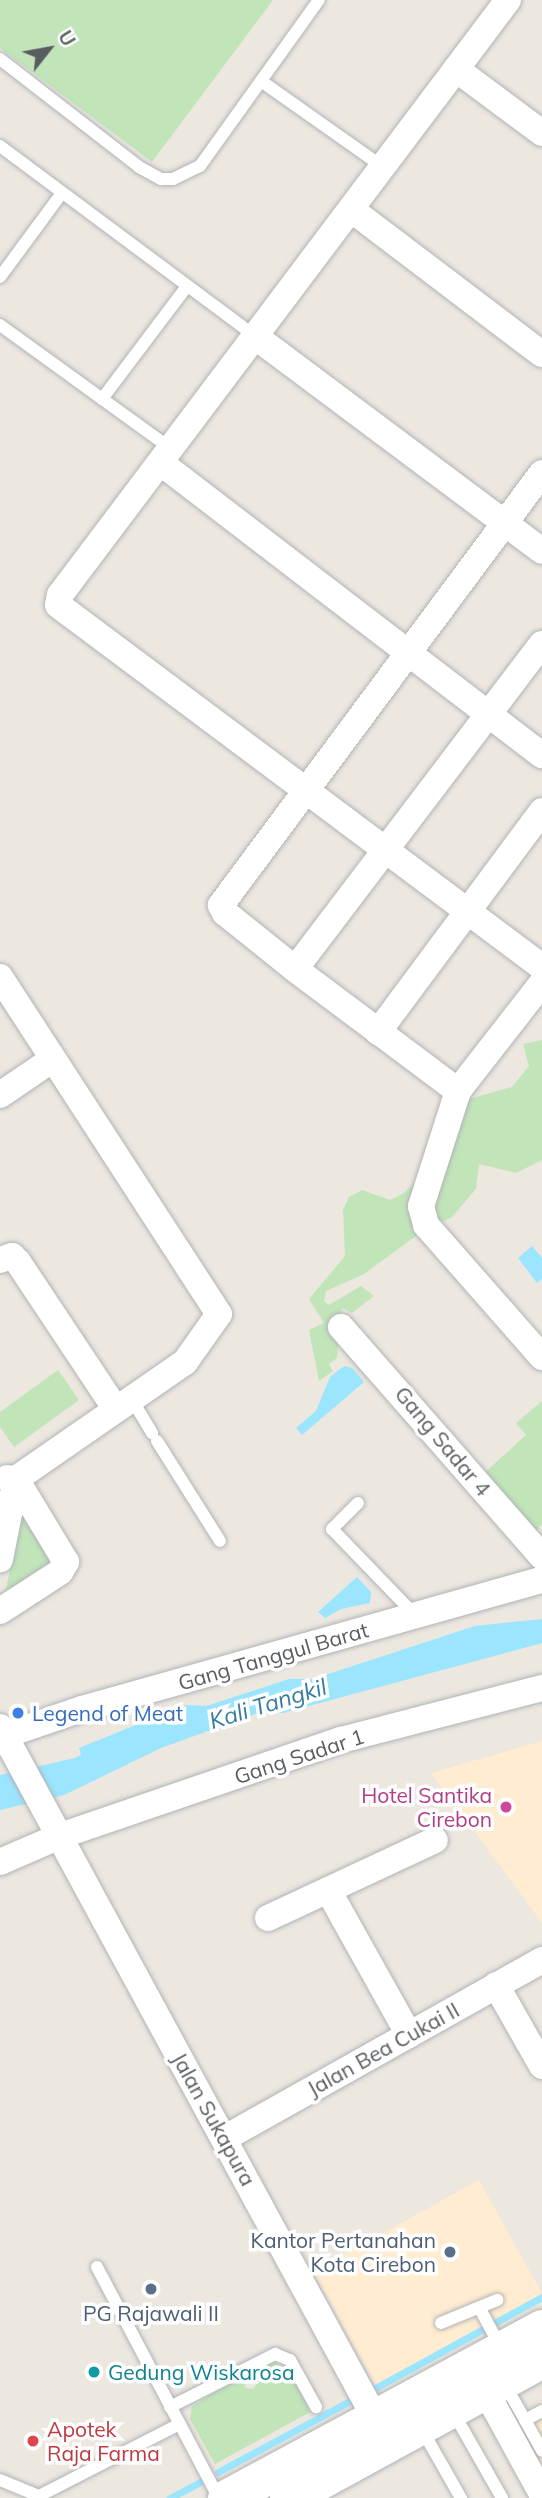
<!DOCTYPE html>
<html>
<head>
<meta charset="utf-8">
<style>
	body { margin:0 }
	#map { position:relative; width:542px; height:2498px; overflow:hidden; background:#ece7df; font-family:Mulish,sans-serif }
	div>[style] { position:absolute }
	[style*='--x'] { left:calc(var(--x)*1px); top:calc(var(--y)*1px); width:calc(var(--w)*1px); rotate:calc(var(--a)*1deg) }
	.commercial>* { inset:0; background:#ffecd1; transform-origin:0 0 }
	.green>* { inset:0; background:#c1e5b9 }
	.water>* { inset:0; background:#9be5ff }
	.stream>* { height:7px; margin:-3.5px; padding:0 3.5px; transform-origin:3.5px; border-radius:3.5px; background:#9be5ff }
	.roads { filter:drop-shadow(0 0 2px #b0b4b8) drop-shadow(0 0 2px #b0b4b8) }
	.service>* { height:12px; margin:-6px; padding:0 6px; transform-origin:6px; border-radius:6px; background:#fff }
	.minor>* { height:26px; margin:-13px; padding:0 13px; transform-origin:13px; border-radius:13px; background:#fff }
	.secondary>* { height:37px; margin:-18.5px; padding:0 18.5px; transform-origin:18.5px; border-radius:18.5px; background:#fff }
	.dots>* { width:19px; height:19px; translate:-50% -50%; box-sizing:border-box; border:4px solid #fff; border-radius:50% }
	span { translate:-50% -50%; white-space:nowrap; text-align:center; line-height:1.15; -webkit-text-stroke:7px #fff; paint-order:stroke }
	.street-label { font-size:21px; color:#585d61 }
	.shop-label { font-size:21px; color:#366cbe }
	.left { translate:0 -50%; text-align:left }
	.hotel-label { font-size:21px; color:#b23c85 }
	.right { translate:-100% -50%; text-align:right }
	.service-label { font-size:21px; color:#4e5e75 }
	.culture-label { font-size:21px; color:#0d838f }
	.health-label { font-size:21px; color:#be3a42 }
	.water-label { font-size:23px; color:#337ba1; font-style:italic }
	.north { position:absolute; left:14px; top:14px; width:70px; height:70px; -webkit-text-stroke:5px #fff; paint-order:stroke; rotate:59deg; font-size:19px; font-weight:700; line-height:28px; text-align:center; color:#585d61 }
	.north::after { content:''; display:block; margin:auto; width:24px; height:32px; background:#585d61; clip-path:polygon(50% 0,100% 100%,50% 72%,0 100%) }
</style>
</head>
<body>
<div id="map">
	<div class="commercial">
		<div style="clip-path:polygon(542px 1741px,542px 1923px,431px 1773px)"></div>
		<div style="left:479px;top:2180px;width:130px;height:190px;rotate:61deg"></div>
		<div style="clip-path:polygon(542px 2401px,542px 2470px,512px 2418px)"></div>
	</div>
	<div class="green">
		<div style="clip-path:polygon(0 0,273px 0,152px 162px,0 48px)"></div>
		<div style="clip-path:polygon(542px 1040px,542px 1160px,516px 1173px,479px 1164px,476px 1189px,452px 1217px,420px 1233px,364px 1274px,326px 1291px,324px 1301px,329px 1305px,361px 1286px,374px 1296px,352px 1313px,342px 1308px,337px 1358px,329px 1364px,333px 1371px,319px 1381px,309px 1330px,324px 1323px,309px 1299px,345px 1256px,343px 1210px,349px 1197px,362px 1190px,390px 1200px,404px 1193px,430px 1169px,469px 1099px,512px 1087px,529px 1066px,523px 1044px)"></div>
		<div style="clip-path:polygon(58px 1370px,79px 1400px,14px 1447px,0 1427px,0 1412px)"></div>
		<div style="clip-path:polygon(542px 1401px,542px 1524px,533px 1535px,481px 1476px,526px 1435px,516px 1423px)"></div>
		<div style="clip-path:polygon(22px 1514px,54px 1563px,5px 1595px,20px 1517px)"></div>
		<div style="clip-path:polygon(271px 2362px,287px 2367px,312px 2411px,215px 2464px,190px 2419px,192px 2406px,242px 2376px,246px 2388px,253px 2389px,257px 2383px,248px 2373px)"></div>
	</div>
	<div class="water">
		<div style="clip-path:polygon(532px 1246px,542px 1258px,542px 1279px,537px 1283px,518px 1258px)"></div>
		<div style="clip-path:polygon(344px 1366px,352px 1368px,364px 1382px,302px 1435px,296px 1428px,316px 1411px,330px 1377px)"></div>
		<div style="clip-path:polygon(357px 1577px,371px 1592px,370px 1603px,341px 1609px,325px 1618px,318px 1612px)"></div>
		<div style="clip-path:polygon(542px 1619px,542px 1643px,283px 1713px,258px 1713px,161px 1748px,64px 1795px,0 1810px,0 1775px,75px 1758px,81px 1755px,79px 1748px,185px 1705px,206px 1706px,289px 1679px,313px 1679px,475px 1626px)"></div>
	</div>
	<div class="stream">
		<div style="--x:496;--y:2322;--w:52;--a:-28.5"></div>
		<div style="--x:377;--y:2387;--w:119;--a:-28.7"></div>
		<div style="--x:218;--y:2472;--w:150;--a:-28.3"></div>
		<div style="--x:170;--y:2498;--w:34;--a:-28"></div>
	</div>
	<div class="roads">
		<div class="service">
			<div style="--x:0;--y:59;--w:176;--a:37.8"></div>
			<div style="--x:139;--y:167;--w:25;--a:29"></div>
			<div style="--x:161;--y:179;--w:12;--a:0"></div>
			<div style="--x:173;--y:179;--w:30;--a:-26"></div>
			<div style="--x:200;--y:166;--w:204;--a:-54.4"></div>
			<div style="--x:261;--y:81;--w:149;--a:35.2"></div>
			<div style="--x:0;--y:146;--w:319;--a:36.7"></div>
			<div style="--x:0;--y:277;--w:104;--a:-53.6"></div>
			<div style="--x:0;--y:325;--w:211;--a:35.9"></div>
			<div style="--x:102;--y:399;--w:141;--a:-53"></div>
			<div style="--x:131;--y:1398;--w:41;--a:59"></div>
			<div style="--x:157;--y:1441;--w:118;--a:57.8"></div>
			<div style="--x:358;--y:1503;--w:37;--a:135"></div>
			<div style="--x:332;--y:1529;--w:120;--a:46"></div>
			<div style="--x:97;--y:2267;--w:261;--a:62.2"></div>
			<div style="--x:480;--y:2309;--w:42;--a:61.6"></div>
			<div style="--x:441;--y:2323;--w:61;--a:-22.3"></div>
			<div style="--x:504;--y:2383;--w:43;--a:60.4"></div>
			<div style="--x:525;--y:2420;--w:19;--a:-28"></div>
			<div style="--x:170;--y:2407;--w:118;--a:-26.8"></div>
			<div style="--x:275;--y:2354;--w:16;--a:22"></div>
			<div style="--x:290;--y:2360;--w:54;--a:61"></div>
			<div style="--x:453;--y:2412;--w:99;--a:60.3"></div>
			<div style="--x:525;--y:2420;--w:35;--a:61"></div>
			<div style="--x:421;--y:2428;--w:81;--a:60.3"></div>
			<div style="--x:0;--y:2480;--w:42;--a:22.3"></div>
			<div style="--x:39;--y:2496;--w:158;--a:-27.1"></div>
		</div>
		<div class="minor">
			<div style="--x:508;--y:0;--w:745;--a:126.98"></div>
			<div style="--x:60;--y:595;--w:10;--a:101"></div>
			<div style="--x:58;--y:605;--w:604;--a:36.79"></div>
			<div style="--x:456;--y:69;--w:107;--a:36.7"></div>
			<div style="--x:352;--y:210;--w:238;--a:37.2"></div>
			<div style="--x:256;--y:337;--w:357;--a:36.8"></div>
			<div style="--x:161;--y:463;--w:480;--a:37.5"></div>
			<div style="--x:295;--y:969;--w:408;--a:-52.8"></div>
			<div style="--x:0;--y:977;--w:402;--a:57"></div>
			<div style="--x:219;--y:1314;--w:59;--a:125.3"></div>
			<div style="--x:185;--y:1362;--w:206;--a:145.3"></div>
			<div style="--x:16;--y:1479;--w:82;--a:101.3"></div>
			<div style="--x:542;--y:983;--w:137;--a:127.9"></div>
			<div style="--x:458;--y:1091;--w:121;--a:107.8"></div>
			<div style="--x:421;--y:1206;--w:20;--a:75"></div>
			<div style="--x:426;--y:1225;--w:176;--a:48.7"></div>
			<div style="--x:378;--y:1032;--w:275;--a:-53.4"></div>
			<div style="--x:458;--y:1091;--w:204;--a:-143.2"></div>
			<div style="--x:295;--y:969;--w:90;--a:-141.3"></div>
			<div style="--x:225;--y:913;--w:9;--a:-117"></div>
			<div style="--x:221;--y:905;--w:538;--a:-53.39"></div>
			<div style="--x:0;--y:1095;--w:60;--a:-34.2"></div>
			<div style="--x:0;--y:1260;--w:13;--a:-18"></div>
			<div style="--x:12;--y:1256;--w:8;--a:45"></div>
			<div style="--x:18;--y:1262;--w:175;--a:56.4"></div>
			<div style="--x:341;--y:1327;--w:305;--a:48.8"></div>
			<div style="--x:0;--y:1611;--w:72;--a:-33"></div>
			<div style="--x:60;--y:1572;--w:12;--a:-59"></div>
			<div style="--x:66;--y:1562;--w:97;--a:-121.1"></div>
			<div style="--x:16;--y:1479;--w:9;--a:-174"></div>
			<div style="--x:0;--y:1727;--w:786;--a:61.51"></div>
			<div style="--x:0;--y:1737;--w:87;--a:-18.9"></div>
			<div style="--x:82;--y:1709;--w:478;--a:-15.7"></div>
			<div style="--x:0;--y:1862;--w:65;--a:-23.4"></div>
			<div style="--x:60;--y:1836;--w:297;--a:-18.9"></div>
			<div style="--x:341;--y:1740;--w:208;--a:-14.5"></div>
			<div style="--x:328;--y:1890;--w:166;--a:60.8"></div>
			<div style="--x:268;--y:1918;--w:184;--a:-25"></div>
			<div style="--x:496;--y:1985;--w:93;--a:60.4"></div>
			<div style="--x:225;--y:2138;--w:364;--a:-29.3"></div>
			<div style="--x:485;--y:2390;--w:119;--a:61.3"></div>
		</div>
		<div class="secondary">
			<div style="--x:226;--y:2498;--w:359;--a:-28.3"></div>
			<div style="--x:288;--y:2498;--w:290;--a:-28.7"></div>
		</div>
	</div>
	<div class="dots">
		<div style="left:18px;top:1713px;background:#3f7fe0"></div>
		<div style="left:506px;top:1807px;background:#d1479c"></div>
		<div style="left:450px;top:2252px;background:#5c6f8a"></div>
		<div style="left:151px;top:2289px;background:#5c6f8a"></div>
		<div style="left:94px;top:2372px;background:#0f9aa8"></div>
		<div style="left:33px;top:2441px;background:#e0444e"></div>
	</div>
	<div class="street-label">
		<span style="left:443px;top:1441px;rotate:50deg">Gang Sadar 4</span>
		<span style="left:273px;top:1656px;rotate:-16deg">Gang Tanggul Barat</span>
		<span style="left:299px;top:1756px;rotate:-18deg">Gang Sadar 1</span>
		<span style="left:383px;top:2049px;rotate:-29deg">Jalan Bea Cukai II</span>
		<span style="left:214px;top:2119px;rotate:61deg">Jalan Sukapura</span>
	</div>
	<div class="shop-label">
		<span class="left" style="left:32px;top:1713px">Legend of Meat</span>
	</div>
	<div class="hotel-label">
		<span class="right" style="left:492px;top:1807px">Hotel Santika<br>Cirebon</span>
	</div>
	<div class="service-label">
		<span class="right" style="left:436px;top:2252px">Kantor Pertanahan<br>Kota Cirebon</span>
		<span style="left:151px;top:2313px">PG Rajawali II</span>
	</div>
	<div class="culture-label">
		<span class="left" style="left:108px;top:2372px">Gedung Wiskarosa</span>
	</div>
	<div class="health-label">
		<span class="left" style="left:47px;top:2441px">Apotek<br>Raja Farma</span>
	</div>
	<div class="water-label">
		<span style="left:268px;top:1704px;rotate:-17deg">Kali Tangkil</span>
	</div>
	<div class="north">U</div>
</div>
</body>
</html>
